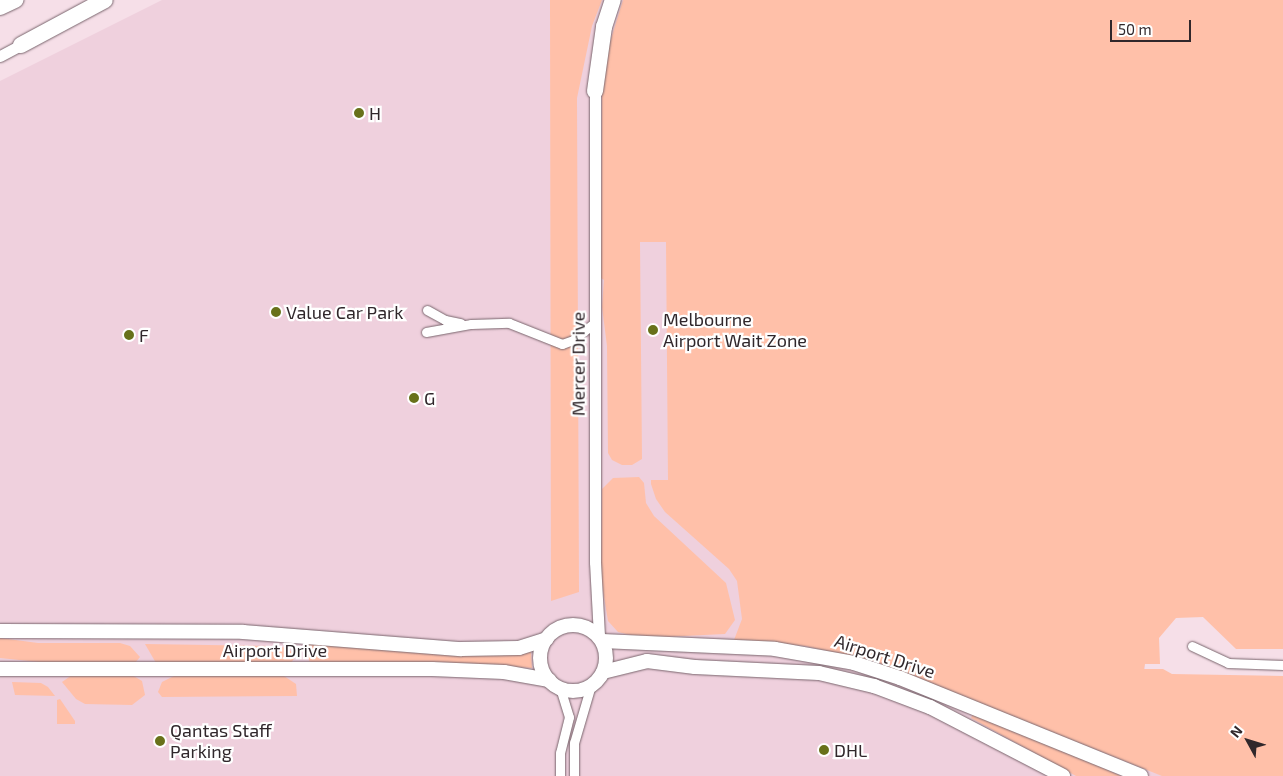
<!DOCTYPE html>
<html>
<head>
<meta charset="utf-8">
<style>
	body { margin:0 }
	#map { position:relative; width:1283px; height:776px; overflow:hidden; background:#f6dfe8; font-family:"Exo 2",sans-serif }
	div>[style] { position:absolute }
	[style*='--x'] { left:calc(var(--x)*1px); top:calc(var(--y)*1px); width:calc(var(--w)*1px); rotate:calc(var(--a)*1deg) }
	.built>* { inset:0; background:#efd0dd }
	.green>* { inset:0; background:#ffc0a9 }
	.roads { filter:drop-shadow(0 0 1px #79656d) drop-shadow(0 0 1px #79656d) }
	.minor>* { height:9px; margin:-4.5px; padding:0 4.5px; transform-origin:4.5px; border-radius:4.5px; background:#fff }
	.tertiary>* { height:11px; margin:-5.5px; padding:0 5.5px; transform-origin:5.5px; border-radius:5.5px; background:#fff }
	.primary>* { height:14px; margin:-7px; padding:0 7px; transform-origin:7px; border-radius:7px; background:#fff }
	.primary>.ring { margin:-7px; padding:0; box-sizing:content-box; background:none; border:14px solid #fff; border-radius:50% }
	.motorway>* { height:16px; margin:-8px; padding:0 8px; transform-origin:8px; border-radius:8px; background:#fff }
	.dots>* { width:14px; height:14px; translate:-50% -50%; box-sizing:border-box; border:2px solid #fff; border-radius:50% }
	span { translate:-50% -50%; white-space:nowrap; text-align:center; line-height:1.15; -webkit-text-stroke:4.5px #fff; paint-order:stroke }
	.poi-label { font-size:18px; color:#30272b }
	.left { translate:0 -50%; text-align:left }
	.street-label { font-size:18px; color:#30272b }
	.north { position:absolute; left:1223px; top:716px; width:50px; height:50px; -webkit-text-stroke:4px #fff; paint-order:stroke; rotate:309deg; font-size:14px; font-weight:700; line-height:20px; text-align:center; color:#30272b }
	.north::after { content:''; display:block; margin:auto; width:18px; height:22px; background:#30272b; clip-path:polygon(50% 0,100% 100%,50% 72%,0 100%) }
	.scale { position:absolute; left:1110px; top:20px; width:81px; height:22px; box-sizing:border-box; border:2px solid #30272b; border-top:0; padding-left:6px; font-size:15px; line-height:18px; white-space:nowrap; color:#30272b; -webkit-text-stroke:4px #fff; paint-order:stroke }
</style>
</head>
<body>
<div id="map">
	<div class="built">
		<div style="clip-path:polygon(162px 0,1064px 0,1144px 595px,1145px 685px,1170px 776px,0 776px,0 81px)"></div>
	</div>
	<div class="green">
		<div style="clip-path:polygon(550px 0,602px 0,592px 26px,577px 98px,579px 592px,551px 601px)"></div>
		<div style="clip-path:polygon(623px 0,1283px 0,1283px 649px,1236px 649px,1203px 617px,1176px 618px,1159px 638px,1160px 664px,1145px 664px,1144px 669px,1163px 669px,1172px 674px,1283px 676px,1283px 776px,1162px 776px,876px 662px,805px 646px,734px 640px,742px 619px,737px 581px,729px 569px,665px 512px,656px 499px,651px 484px,651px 480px,668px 480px,666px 242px,640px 242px,642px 459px,632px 465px,622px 465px,612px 460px,608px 453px,607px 346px,602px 307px,604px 280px,601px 278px,602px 94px,606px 55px)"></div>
		<div style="clip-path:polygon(639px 477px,644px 483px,646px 503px,654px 516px,726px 583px,735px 620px,725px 634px,643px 638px,618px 632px,608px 621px,601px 579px,602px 489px,613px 478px)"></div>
		<div style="clip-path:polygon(0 638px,38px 643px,120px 643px,130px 646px,140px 657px,135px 663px,39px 662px,0 658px)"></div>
		<div style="clip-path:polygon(305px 643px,461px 656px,531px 652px,532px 668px,458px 663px,313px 663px,309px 661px)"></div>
		<div style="clip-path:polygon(145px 644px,279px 646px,289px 649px,295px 657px,291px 663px,156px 663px)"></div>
		<div style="clip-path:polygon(72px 675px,132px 675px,142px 681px,145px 695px,132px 705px,85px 704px,76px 699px,62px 682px)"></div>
		<div style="clip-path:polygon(174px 676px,284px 676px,296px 684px,297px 696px,162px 697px,158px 692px,162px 682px)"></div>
		<div style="clip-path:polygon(12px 682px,41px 683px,48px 687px,55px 696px,15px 695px)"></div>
		<div style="clip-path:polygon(60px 699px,75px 721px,75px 724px,57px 724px,57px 700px)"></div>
		<div style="clip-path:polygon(974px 711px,1108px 770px,1121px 776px,1076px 776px,971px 718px)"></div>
	</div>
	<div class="roads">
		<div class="minor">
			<div style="--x:427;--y:310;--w:21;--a:29"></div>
			<div style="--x:445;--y:320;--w:16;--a:11"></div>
			<div style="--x:426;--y:332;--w:46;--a:-10.1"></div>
			<div style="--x:471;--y:324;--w:38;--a:-2"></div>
			<div style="--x:509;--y:323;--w:57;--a:21.6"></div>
			<div style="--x:562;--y:344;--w:12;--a:-20"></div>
			<div style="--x:573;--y:340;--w:28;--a:-39"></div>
			<div style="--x:1192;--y:646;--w:40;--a:25"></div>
			<div style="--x:1228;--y:663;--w:55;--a:2.1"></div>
			<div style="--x:560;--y:776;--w:23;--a:-90"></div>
			<div style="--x:560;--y:753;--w:37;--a:-76"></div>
			<div style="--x:569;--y:717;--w:30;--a:-107"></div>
			<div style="--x:574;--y:776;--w:33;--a:-90"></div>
			<div style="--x:574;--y:743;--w:60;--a:-73.7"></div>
		</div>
		<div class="tertiary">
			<div style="--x:0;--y:56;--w:24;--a:-28"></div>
			<div style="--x:595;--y:91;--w:471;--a:90"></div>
			<div style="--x:595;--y:562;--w:75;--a:86.9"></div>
		</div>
		<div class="primary">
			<div class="ring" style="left:540px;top:625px;width:52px;height:52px"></div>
			<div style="--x:0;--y:631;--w:243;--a:0.2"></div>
			<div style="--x:243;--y:632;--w:219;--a:4.5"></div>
			<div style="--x:461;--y:649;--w:58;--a:-1"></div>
			<div style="--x:519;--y:648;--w:29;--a:-18"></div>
			<div style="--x:602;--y:641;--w:173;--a:2.6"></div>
			<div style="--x:775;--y:649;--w:80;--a:10"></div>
			<div style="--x:854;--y:663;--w:48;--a:18.1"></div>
			<div style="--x:900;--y:678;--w:260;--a:22.1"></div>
			<div style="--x:0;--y:669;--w:432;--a:0"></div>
			<div style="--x:432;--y:669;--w:72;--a:2.4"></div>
			<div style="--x:504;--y:672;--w:46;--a:10.1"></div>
			<div style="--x:603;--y:672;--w:45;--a:-14"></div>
			<div style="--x:647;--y:661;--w:48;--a:7.1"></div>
			<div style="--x:695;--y:667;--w:124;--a:2.8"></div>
			<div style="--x:819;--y:673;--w:57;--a:13.3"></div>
			<div style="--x:874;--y:686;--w:60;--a:20.6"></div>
			<div style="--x:930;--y:707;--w:150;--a:27.4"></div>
		</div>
		<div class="motorway">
			<div style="--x:0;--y:7;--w:17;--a:-25"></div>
			<div style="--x:21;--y:45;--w:95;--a:-28.2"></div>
			<div style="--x:595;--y:91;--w:65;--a:-82"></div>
			<div style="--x:604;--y:27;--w:28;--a:-72"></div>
		</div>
	</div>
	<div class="dots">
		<div style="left:359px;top:113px;background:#68711a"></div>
		<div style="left:276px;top:312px;background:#68711a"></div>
		<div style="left:653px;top:330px;background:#68711a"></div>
		<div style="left:129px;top:335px;background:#68711a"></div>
		<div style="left:414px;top:398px;background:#68711a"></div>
		<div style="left:160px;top:741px;background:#68711a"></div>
		<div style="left:824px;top:750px;background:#68711a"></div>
	</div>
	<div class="poi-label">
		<span class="left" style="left:369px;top:113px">H</span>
		<span class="left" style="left:286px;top:312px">Value Car Park</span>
		<span class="left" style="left:663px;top:330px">Melbourne<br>Airport Wait Zone</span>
		<span class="left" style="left:139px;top:335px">F</span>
		<span class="left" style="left:424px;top:398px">G</span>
		<span class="left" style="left:170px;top:741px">Qantas Staff<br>Parking</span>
		<span class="left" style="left:834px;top:750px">DHL</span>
	</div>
	<div class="street-label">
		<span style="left:578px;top:364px;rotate:-90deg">Mercer Drive</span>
		<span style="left:275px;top:650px">Airport Drive</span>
		<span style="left:885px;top:656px;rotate:18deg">Airport Drive</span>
	</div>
	<div class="north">N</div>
	<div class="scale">50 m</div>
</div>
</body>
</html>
